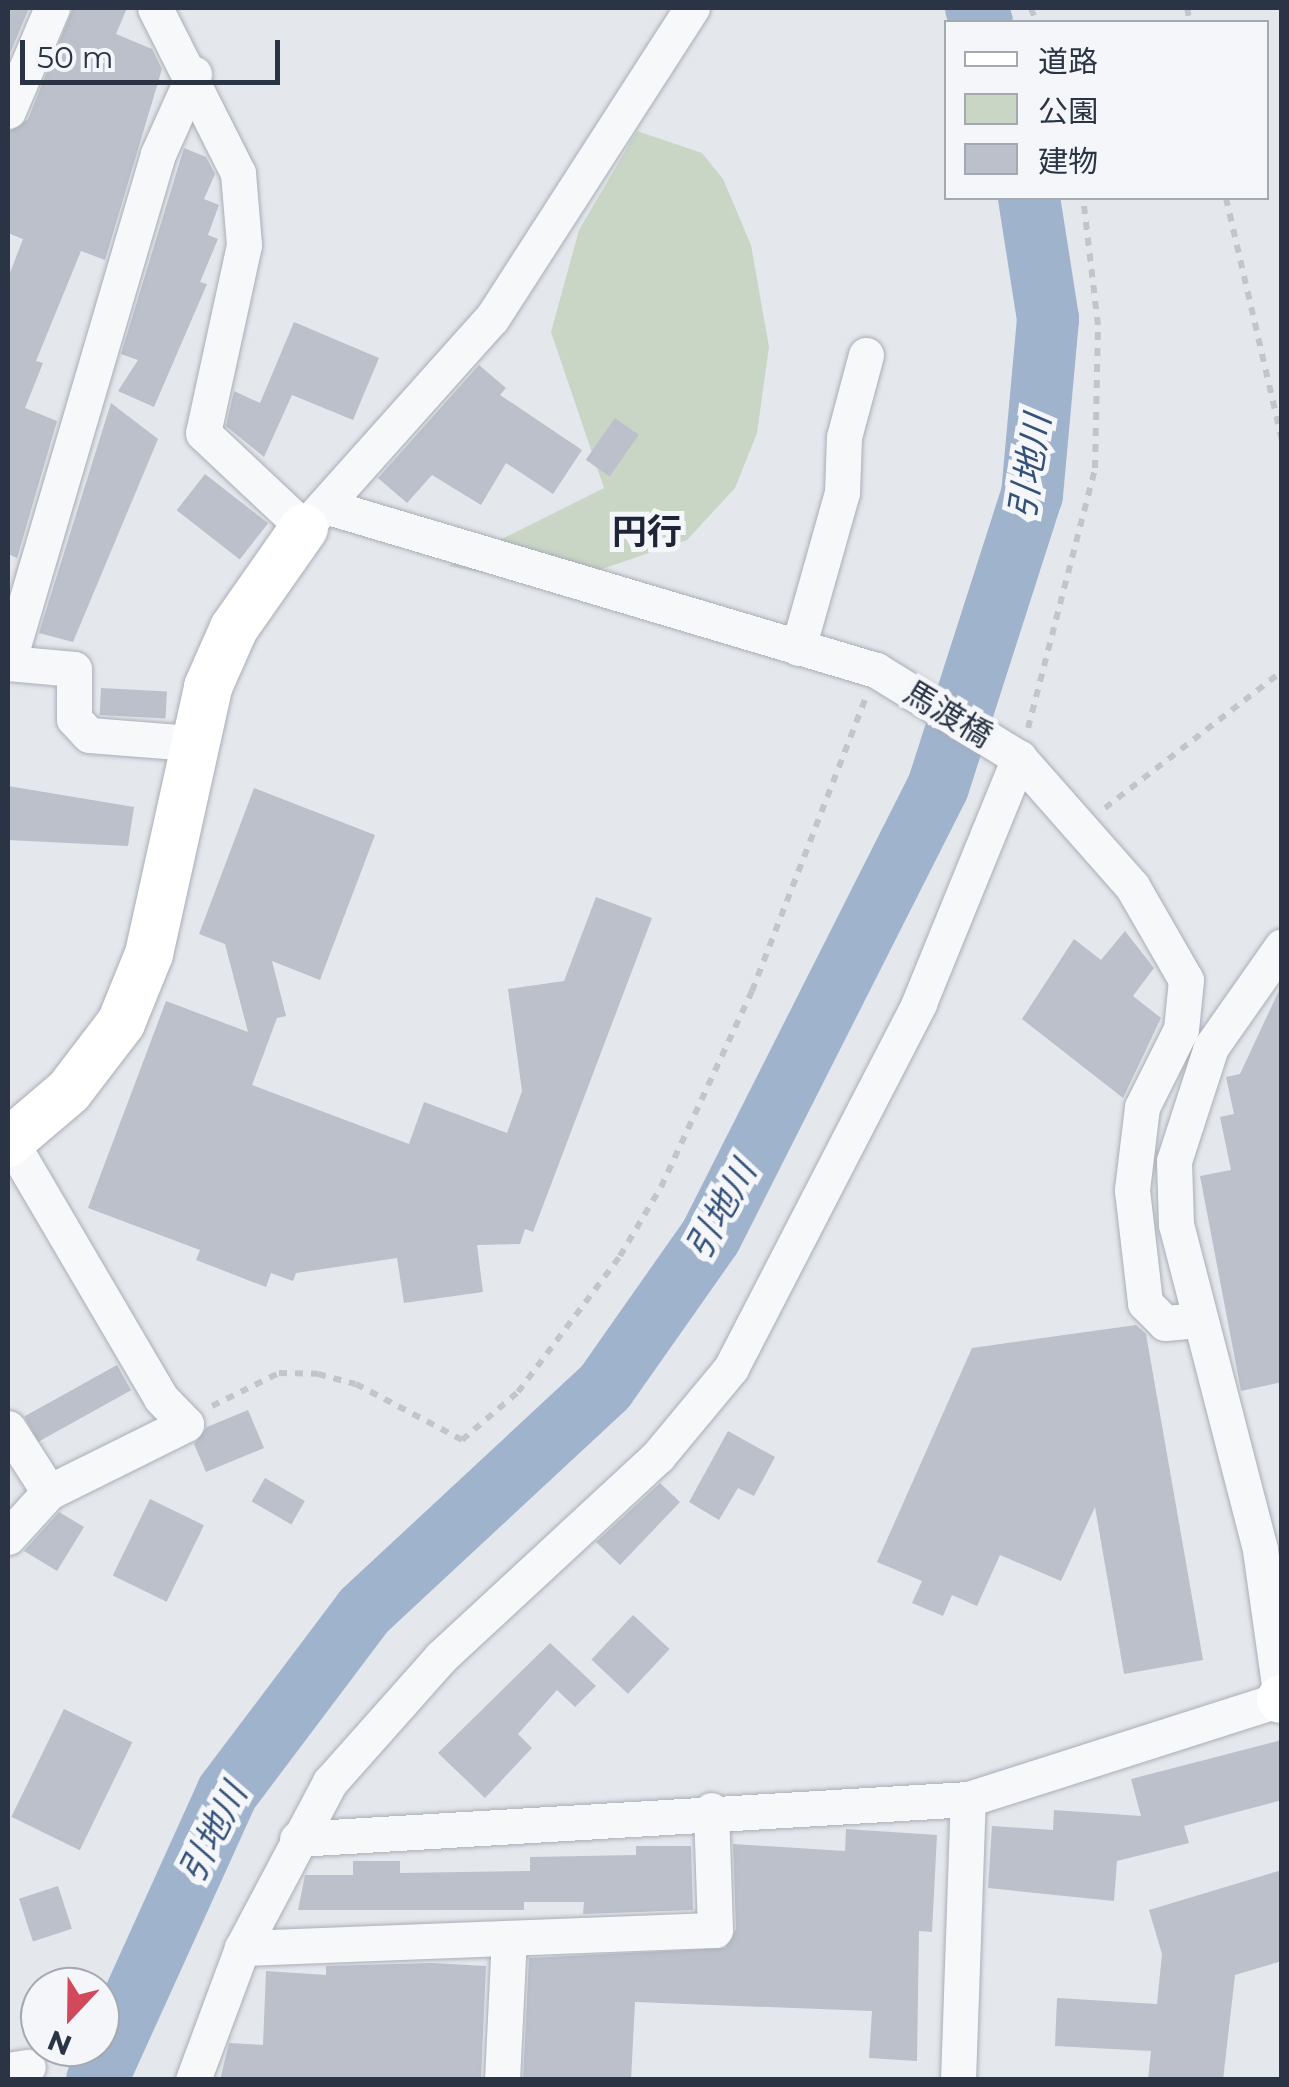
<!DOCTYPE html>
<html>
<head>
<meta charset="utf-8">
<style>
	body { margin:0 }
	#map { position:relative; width:1289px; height:2087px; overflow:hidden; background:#e4e7ec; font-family:Montserrat,"Noto Sans JP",sans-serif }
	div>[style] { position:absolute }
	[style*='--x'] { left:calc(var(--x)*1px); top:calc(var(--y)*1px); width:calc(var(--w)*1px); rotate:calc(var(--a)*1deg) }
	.green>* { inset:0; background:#c9d6c5 }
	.river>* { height:62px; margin:-31px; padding:0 31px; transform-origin:31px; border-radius:31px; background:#9fb3cc }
	.building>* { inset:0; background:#bbc0ca; transform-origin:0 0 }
	.path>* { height:6px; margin-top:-3px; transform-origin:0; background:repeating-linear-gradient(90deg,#c2c5cb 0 8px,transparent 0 16px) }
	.roads { filter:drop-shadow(0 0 2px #a9aeb7) drop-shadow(0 0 2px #a9aeb7) }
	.street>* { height:35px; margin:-17.5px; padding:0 17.5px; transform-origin:17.5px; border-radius:17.5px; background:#f7f8fa }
	.secondary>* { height:48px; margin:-24px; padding:0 24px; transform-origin:24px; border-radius:24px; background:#fff }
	span { translate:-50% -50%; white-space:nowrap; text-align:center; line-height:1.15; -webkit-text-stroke:10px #f4f6f9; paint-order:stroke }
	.street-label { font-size:32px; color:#2b3445 }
	.water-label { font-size:35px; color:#34517a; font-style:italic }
	.neighbourhood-label { font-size:35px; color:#1d2536; font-weight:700 }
	.frame { position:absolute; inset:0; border:10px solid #2b3445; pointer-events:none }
	.legend { position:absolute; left:944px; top:20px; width:325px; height:180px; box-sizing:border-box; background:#f4f6f9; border:2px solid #a4a8b1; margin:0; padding:12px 18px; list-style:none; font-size:30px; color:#2b3445 }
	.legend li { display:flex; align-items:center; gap:20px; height:50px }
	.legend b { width:50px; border:2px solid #a4a8b1 }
	.north { position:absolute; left:20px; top:1967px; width:100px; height:100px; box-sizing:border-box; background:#f4f6f9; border:2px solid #a4a8b1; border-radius:50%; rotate:202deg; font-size:28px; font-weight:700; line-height:40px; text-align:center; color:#2b3445 }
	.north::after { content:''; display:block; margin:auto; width:35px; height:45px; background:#d1495a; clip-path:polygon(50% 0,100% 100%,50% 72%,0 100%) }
	.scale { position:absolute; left:20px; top:40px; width:260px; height:45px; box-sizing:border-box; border:5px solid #2b3445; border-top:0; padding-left:12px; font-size:30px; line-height:35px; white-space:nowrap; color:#2b3445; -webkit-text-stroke:8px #f4f6f9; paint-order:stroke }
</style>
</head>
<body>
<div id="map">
	<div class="green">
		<div style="clip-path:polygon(637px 131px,702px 153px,723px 179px,751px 245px,769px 347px,757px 433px,735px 488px,687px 540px,602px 569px,533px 582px,448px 566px,604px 488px,551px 332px,579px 230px)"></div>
	</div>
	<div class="river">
		<div style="--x:976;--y:8;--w:15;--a:67"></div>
		<div style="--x:97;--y:2080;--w:315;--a:-65.6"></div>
		<div style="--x:227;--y:1793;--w:228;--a:-53"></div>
		<div style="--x:364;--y:1611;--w:329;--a:-42.9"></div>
		<div style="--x:605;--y:1387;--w:184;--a:-54.9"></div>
		<div style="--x:711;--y:1236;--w:503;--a:-63.18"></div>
		<div style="--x:938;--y:787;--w:307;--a:-72.2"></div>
		<div style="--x:1032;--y:495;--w:177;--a:-84.8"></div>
		<div style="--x:1048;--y:319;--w:122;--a:-98.9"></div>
	</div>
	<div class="building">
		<div style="clip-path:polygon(8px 8px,29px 8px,8px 58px)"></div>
		<div style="clip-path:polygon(73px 8px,127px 8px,116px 34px,152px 49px,162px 69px,105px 260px,81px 251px,36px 361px,43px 363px,25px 408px,57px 421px,17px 558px,8px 554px,8px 278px,23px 239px,8px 233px,8px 132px,28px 119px)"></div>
		<div style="clip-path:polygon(184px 148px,206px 157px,215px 174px,204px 199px,219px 205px,208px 235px,218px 239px,200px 282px,207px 284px,154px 407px,118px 391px,138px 360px,121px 354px)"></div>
		<div style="clip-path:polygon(294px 322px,379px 358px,353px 420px,292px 395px,264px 457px,226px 426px,234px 391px,260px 403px)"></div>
		<div style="clip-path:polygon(479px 365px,506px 388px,500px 395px,582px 450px,553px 494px,506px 463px,481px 505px,432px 475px,407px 503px,378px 478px)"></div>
		<div style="clip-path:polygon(111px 403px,158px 439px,73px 642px,39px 633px)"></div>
		<div style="left:615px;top:418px;width:29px;height:51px;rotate:35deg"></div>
		<div style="left:205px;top:474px;width:80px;height:46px;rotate:38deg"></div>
		<div style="left:101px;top:688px;width:66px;height:27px;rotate:3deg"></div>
		<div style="clip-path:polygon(8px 786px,134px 807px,128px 846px,8px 840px)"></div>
		<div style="clip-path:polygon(254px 788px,375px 835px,320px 980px,272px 961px,286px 1016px,277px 1018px,252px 1085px,409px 1144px,424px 1102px,507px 1133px,522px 1091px,508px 989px,564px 981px,596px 897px,652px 918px,533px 1232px,525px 1229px,520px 1244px,477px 1245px,483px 1292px,404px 1303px,397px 1258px,296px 1273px,293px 1281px,271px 1273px,266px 1287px,196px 1260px,200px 1250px,88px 1208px,166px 1001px,248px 1032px,225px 944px,199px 934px)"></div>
		<div style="clip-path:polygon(1125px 931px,1154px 968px,1133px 996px,1161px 1018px,1123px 1098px,1022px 1019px,1074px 939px,1101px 960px)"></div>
		<div style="clip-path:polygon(1282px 984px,1282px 1382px,1241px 1391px,1200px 1176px,1231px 1170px,1220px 1117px,1234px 1114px,1226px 1077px,1240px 1074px)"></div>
		<div style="clip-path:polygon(1136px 1325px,1146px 1334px,1203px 1660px,1124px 1674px,1095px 1507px,1061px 1581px,1000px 1555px,977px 1606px,952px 1595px,943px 1616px,912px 1603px,922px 1581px,877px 1562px,972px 1348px)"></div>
		<div style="left:117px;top:1365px;width:29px;height:106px;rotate:61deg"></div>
		<div style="clip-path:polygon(248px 1410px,264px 1448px,206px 1472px,194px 1444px,207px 1427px)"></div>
		<div style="clip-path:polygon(728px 1431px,775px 1457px,754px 1496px,738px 1488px,719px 1520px,689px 1502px)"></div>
		<div style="left:265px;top:1478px;width:46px;height:27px;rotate:30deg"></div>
		<div style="clip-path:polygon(660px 1483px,680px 1502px,620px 1565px,596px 1542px)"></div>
		<div style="left:150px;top:1499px;width:60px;height:85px;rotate:26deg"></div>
		<div style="clip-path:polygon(59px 1512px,84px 1527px,57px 1571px,24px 1551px)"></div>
		<div style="left:633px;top:1615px;width:50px;height:61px;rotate:43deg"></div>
		<div style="clip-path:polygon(550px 1643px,596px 1686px,575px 1707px,557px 1690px,518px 1734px,532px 1748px,485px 1798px,438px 1753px)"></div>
		<div style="left:64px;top:1709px;width:76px;height:120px;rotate:26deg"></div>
		<div style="clip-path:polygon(1282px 1740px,1282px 1800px,1184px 1826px,1189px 1843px,1117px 1861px,1114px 1901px,988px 1888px,992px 1826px,1053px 1830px,1054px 1810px,1141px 1816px,1131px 1779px)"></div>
		<div style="clip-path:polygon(846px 1829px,937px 1835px,932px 1932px,919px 1931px,917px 2061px,869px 2058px,872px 2011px,635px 2002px,631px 2080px,523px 2080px,529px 1958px,725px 1948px,736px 1929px,733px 1844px,845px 1851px)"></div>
		<div style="clip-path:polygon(636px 1846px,691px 1846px,693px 1910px,583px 1914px,584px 1902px,524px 1902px,524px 1910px,298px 1910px,305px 1875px,353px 1875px,353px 1861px,400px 1861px,400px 1873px,530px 1871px,530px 1857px,636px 1855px)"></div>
		<div style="clip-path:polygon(1282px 1870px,1282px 1961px,1235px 1975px,1223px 2080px,1148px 2080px,1151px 2051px,1055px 2046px,1057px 1998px,1157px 2004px,1162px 1954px,1149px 1910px)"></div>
		<div style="left:58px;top:1886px;width:45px;height:41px;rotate:72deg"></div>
		<div style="clip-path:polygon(432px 1963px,486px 1966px,481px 2080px,220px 2080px,229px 2043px,263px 2045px,266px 1971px,326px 1975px,326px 1966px)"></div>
	</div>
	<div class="path">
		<div style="--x:1031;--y:8;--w:15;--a:70"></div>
		<div style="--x:1187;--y:8;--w:14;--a:78"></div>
		<div style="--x:1226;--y:198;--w:249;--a:77"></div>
		<div style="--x:1028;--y:728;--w:268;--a:-75.5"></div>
		<div style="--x:1095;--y:468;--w:143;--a:-88.8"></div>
		<div style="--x:1098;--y:325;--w:128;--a:-96.7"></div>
		<div style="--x:1105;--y:808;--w:224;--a:-37.7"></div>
		<div style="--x:212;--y:1406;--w:75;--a:-26.2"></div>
		<div style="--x:279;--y:1373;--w:39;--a:1"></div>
		<div style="--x:318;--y:1374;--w:39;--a:15"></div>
		<div style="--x:356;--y:1384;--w:120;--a:27.8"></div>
		<div style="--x:462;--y:1440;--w:74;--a:-40.6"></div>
		<div style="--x:518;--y:1392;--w:170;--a:-53.1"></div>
		<div style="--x:620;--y:1256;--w:80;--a:-59.3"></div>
		<div style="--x:661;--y:1187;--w:216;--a:-65.1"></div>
		<div style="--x:752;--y:991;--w:313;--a:-68.8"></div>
	</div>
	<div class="roads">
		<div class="street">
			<div style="--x:155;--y:8;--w:185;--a:63.3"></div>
			<div style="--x:238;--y:173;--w:72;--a:85.2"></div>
			<div style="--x:244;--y:245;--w:192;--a:102.3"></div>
			<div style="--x:203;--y:433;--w:139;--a:43.2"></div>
			<div style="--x:304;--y:528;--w:282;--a:-48.2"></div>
			<div style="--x:492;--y:318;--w:369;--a:-57.2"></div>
			<div style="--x:8;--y:111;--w:112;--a:-66.9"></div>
			<div style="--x:325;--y:506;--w:575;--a:16.58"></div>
			<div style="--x:876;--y:670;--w:168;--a:31.6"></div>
			<div style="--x:1019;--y:758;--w:171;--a:48.6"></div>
			<div style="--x:1132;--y:886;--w:108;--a:60.1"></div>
			<div style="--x:1186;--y:980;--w:49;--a:95.8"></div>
			<div style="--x:1181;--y:1029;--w:87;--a:116.6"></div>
			<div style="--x:1142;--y:1107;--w:84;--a:96.9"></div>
			<div style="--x:1132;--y:1190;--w:114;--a:83.4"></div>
			<div style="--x:1145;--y:1303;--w:28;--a:45"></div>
			<div style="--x:1165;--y:1323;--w:33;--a:-5"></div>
			<div style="--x:798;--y:648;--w:161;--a:-74.2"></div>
			<div style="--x:842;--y:493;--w:56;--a:-88"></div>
			<div style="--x:844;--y:437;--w:85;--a:-75"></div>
			<div style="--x:191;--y:743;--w:102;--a:-175.5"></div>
			<div style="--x:89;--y:735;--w:22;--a:-133"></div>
			<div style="--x:74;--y:719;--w:50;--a:-90"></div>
			<div style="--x:74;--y:669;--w:66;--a:-174.8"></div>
			<div style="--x:8;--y:663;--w:531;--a:-73.58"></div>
			<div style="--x:158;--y:154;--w:88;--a:-65.8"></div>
			<div style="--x:8;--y:1428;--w:76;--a:57.4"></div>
			<div style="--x:8;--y:1537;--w:61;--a:-47.7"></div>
			<div style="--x:49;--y:1492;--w:153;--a:-26.4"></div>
			<div style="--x:186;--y:1424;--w:36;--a:-134"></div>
			<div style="--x:161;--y:1398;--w:298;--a:-120.4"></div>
			<div style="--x:297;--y:1839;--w:672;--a:-3.41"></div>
			<div style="--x:242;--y:1948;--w:473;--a:-2.2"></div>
			<div style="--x:715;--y:1930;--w:120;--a:-91.9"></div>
			<div style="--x:8;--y:2070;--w:20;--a:-9"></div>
			<div style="--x:193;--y:2080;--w:141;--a:-69.6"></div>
			<div style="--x:242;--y:1948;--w:188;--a:-62.1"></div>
			<div style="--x:330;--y:1782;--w:167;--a:-48.4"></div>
			<div style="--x:441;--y:1657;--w:296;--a:-42.8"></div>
			<div style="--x:658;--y:1456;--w:114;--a:-50.3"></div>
			<div style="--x:731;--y:1368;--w:411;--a:-62.7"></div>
			<div style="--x:919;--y:1003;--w:265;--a:-67.8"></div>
			<div style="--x:502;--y:2080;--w:142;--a:-87.2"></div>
			<div style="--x:958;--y:2080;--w:281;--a:-88"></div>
			<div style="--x:968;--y:1799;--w:329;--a:-17.7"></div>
			<div style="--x:1281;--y:1699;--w:151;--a:-98"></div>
			<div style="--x:1260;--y:1549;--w:335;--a:-104.5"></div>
			<div style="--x:1176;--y:1225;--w:64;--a:-91.8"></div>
			<div style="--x:1174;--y:1161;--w:120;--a:-72"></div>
			<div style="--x:1211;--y:1047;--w:123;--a:-54.9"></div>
		</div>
		<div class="secondary">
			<div style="--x:8;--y:1143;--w:80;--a:-40.4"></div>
			<div style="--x:69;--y:1091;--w:86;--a:-52.6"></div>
			<div style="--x:121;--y:1023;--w:74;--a:-67.9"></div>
			<div style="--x:149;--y:954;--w:273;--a:-77.5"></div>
			<div style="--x:208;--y:687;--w:64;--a:-66.2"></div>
			<div style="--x:234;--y:628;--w:122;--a:-55"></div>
			<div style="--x:1281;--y:1699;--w:1;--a:0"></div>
		</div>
	</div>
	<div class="street-label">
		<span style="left:948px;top:714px;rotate:31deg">馬渡橋</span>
	</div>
	<div class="water-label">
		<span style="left:1030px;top:467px;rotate:-81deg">引地川</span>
		<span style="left:721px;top:1210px;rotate:-61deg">引地川</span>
		<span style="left:213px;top:1833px;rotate:-63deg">引地川</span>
	</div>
	<div class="neighbourhood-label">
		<span style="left:647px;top:532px">円行</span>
	</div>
	<div class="frame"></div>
	<ul class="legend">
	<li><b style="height:12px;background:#fff"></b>道路</li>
	<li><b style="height:28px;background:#c9d6c5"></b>公園</li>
	<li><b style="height:28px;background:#bbc0ca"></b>建物</li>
	</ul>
	<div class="north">N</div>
	<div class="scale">50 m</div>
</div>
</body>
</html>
